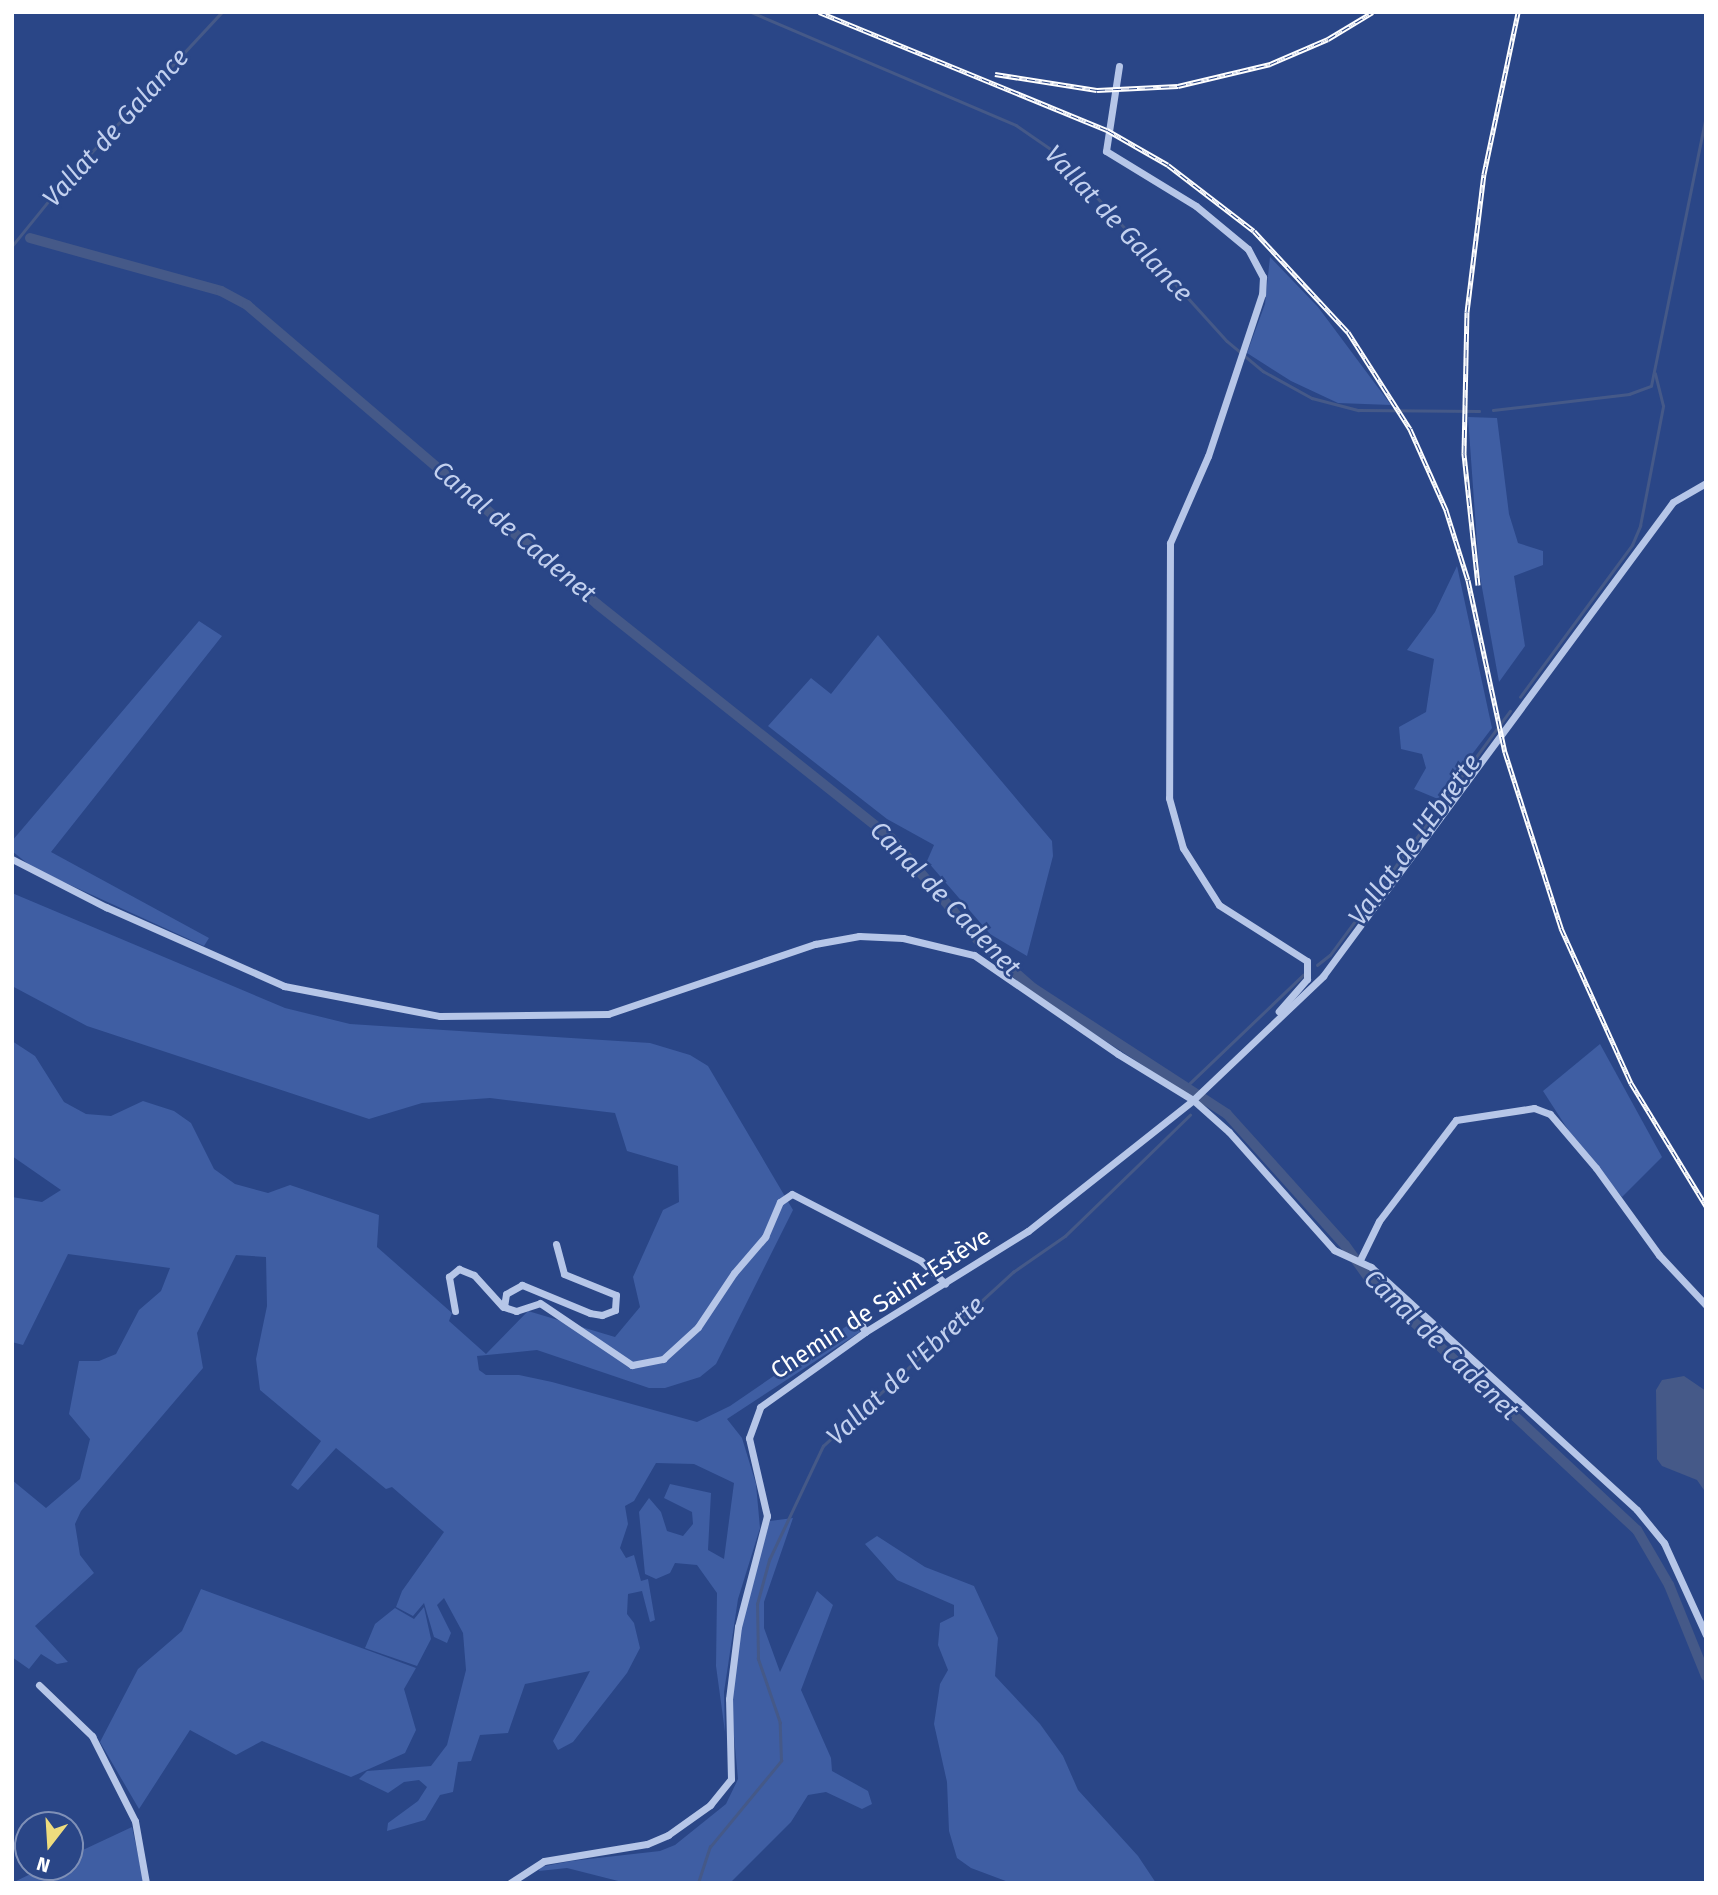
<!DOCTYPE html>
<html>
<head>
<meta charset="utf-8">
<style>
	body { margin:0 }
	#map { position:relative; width:1718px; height:1895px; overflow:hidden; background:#2a4687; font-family:"Fira Sans",sans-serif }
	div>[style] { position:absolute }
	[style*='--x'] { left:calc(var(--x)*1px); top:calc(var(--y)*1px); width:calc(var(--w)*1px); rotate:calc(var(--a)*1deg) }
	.green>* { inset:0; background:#3f5ea3 }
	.water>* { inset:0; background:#455988 }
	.stream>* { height:2.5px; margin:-1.25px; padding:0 1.25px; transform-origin:1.25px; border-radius:1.25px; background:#455988 }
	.canal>* { height:10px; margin:-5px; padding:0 5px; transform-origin:5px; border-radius:5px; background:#455988 }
	.street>* { height:7px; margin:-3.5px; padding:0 3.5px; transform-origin:3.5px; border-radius:3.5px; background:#b6c6e8 }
	.rail>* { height:5px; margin-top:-2.5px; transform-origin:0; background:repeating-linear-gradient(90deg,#2a4687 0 8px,#fff 0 16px); box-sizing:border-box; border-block:2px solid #fff }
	span { translate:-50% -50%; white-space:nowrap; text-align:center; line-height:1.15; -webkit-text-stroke:5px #2a4687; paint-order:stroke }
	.street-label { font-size:24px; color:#fff }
	.water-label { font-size:26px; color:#c2d0ef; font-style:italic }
	.frame { position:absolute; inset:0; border:14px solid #fff; pointer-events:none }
	.north { position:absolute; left:14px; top:1811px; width:70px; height:70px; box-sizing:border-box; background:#2a4687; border:2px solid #7f90b7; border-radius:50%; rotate:197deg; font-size:19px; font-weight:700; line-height:28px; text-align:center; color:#fff }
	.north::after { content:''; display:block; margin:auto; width:24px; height:32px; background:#eedc7e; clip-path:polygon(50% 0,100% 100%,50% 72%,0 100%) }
</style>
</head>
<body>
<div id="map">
	<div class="green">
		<div style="clip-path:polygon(1270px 257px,1318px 307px,1391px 405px,1338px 403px,1291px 381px,1247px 353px,1265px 304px)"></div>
		<div style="clip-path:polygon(1468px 417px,1497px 418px,1509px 514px,1518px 543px,1543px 551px,1543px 565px,1514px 576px,1525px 646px,1499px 682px,1479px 571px)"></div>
		<div style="clip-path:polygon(1457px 566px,1492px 728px,1438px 799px,1414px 789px,1426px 768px,1422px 754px,1401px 749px,1399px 727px,1426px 712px,1434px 659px,1407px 650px,1435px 612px)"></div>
		<div style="clip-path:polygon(199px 621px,222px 636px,51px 852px,209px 938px,204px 946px,33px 868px,12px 851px,12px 841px)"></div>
		<div style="clip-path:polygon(878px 635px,1052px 841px,1053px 856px,1027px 956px,990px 934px,927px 861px,934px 845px,887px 819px,768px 726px,811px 678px,831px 694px)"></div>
		<div style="clip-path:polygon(12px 893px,285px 1008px,350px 1024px,650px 1043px,690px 1055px,708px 1066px,793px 1210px,716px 1364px,700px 1377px,665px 1388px,649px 1388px,537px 1350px,477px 1356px,479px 1370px,486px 1375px,519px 1375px,552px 1382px,697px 1422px,730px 1406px,854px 1321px,860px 1332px,727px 1419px,742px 1438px,756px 1484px,760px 1528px,738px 1599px,724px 1692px,725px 1732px,716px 1666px,717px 1593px,697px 1565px,675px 1563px,670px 1573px,656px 1579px,645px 1574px,639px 1512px,649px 1498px,661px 1512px,667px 1531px,683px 1536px,693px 1524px,692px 1512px,664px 1498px,670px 1484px,711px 1493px,708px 1550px,724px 1559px,734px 1483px,694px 1464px,656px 1463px,634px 1501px,625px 1506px,628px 1524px,620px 1548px,626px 1558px,634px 1555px,641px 1581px,648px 1579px,655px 1620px,650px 1622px,642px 1591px,628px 1594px,627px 1614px,634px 1623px,640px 1648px,627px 1673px,573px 1742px,558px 1750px,553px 1741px,590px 1671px,525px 1684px,508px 1733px,480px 1735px,471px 1761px,458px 1762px,453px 1792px,440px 1795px,425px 1820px,387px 1831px,388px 1823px,418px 1801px,427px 1787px,419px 1780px,404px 1782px,388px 1793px,359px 1779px,367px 1771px,431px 1766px,447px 1745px,466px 1670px,463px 1633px,444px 1598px,437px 1605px,451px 1633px,447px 1643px,434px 1637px,424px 1603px,413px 1616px,396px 1607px,402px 1591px,444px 1532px,392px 1487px,386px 1489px,336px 1448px,298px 1490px,291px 1485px,321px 1441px,260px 1390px,256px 1359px,267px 1306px,266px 1257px,236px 1255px,197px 1333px,203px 1368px,81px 1511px,75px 1524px,80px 1555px,94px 1573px,35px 1626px,68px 1662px,57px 1664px,41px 1654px,29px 1669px,12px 1657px,12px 1480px,46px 1508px,80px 1479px,90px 1439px,69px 1414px,79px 1361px,99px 1361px,116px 1354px,139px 1310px,161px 1291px,170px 1268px,68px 1254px,23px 1345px,12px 1342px,12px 1197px,42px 1202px,61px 1190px,12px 1156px,12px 1041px,35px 1056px,64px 1102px,86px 1114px,111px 1116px,143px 1101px,174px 1111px,191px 1123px,214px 1169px,235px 1184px,268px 1193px,290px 1185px,379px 1215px,377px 1247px,452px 1313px,449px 1321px,486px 1354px,528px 1311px,615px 1337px,640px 1307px,633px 1277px,663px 1210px,679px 1202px,678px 1166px,627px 1151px,615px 1113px,490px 1098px,422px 1103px,369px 1119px,87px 1026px,12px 986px)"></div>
		<div style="clip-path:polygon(1600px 1044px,1662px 1157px,1622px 1197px,1574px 1139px,1543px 1091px)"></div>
		<div style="clip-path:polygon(793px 1518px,764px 1602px,764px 1628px,780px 1672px,817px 1591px,833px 1605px,801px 1690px,831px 1758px,832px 1771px,868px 1791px,872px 1804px,862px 1809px,826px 1792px,808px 1795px,791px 1822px,730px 1883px,626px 1883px,567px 1868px,539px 1871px,540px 1867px,571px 1861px,660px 1851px,675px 1845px,726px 1804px,738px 1779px,732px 1715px,733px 1666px,745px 1606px,770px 1521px)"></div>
		<div style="clip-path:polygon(877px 1536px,925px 1567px,974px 1586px,998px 1638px,995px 1676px,1040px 1724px,1063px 1756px,1078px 1790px,1138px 1856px,1156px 1883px,1011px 1883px,971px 1868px,957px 1858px,949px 1831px,947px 1782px,934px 1724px,940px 1684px,948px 1670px,938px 1645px,940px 1623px,954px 1616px,954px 1605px,897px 1580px,865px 1544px)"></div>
		<div style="clip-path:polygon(201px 1589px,416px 1668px,404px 1689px,416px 1730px,405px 1753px,351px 1777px,262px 1741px,236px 1755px,190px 1730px,139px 1809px,100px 1742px,138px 1669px,182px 1631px)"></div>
		<div style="clip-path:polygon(424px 1607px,431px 1639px,417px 1666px,365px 1648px,375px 1624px,395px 1608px,414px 1619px)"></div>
		<div style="clip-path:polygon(132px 1827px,144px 1883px,12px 1883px,45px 1867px,70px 1867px,70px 1856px)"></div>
	</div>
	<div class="water">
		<div style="clip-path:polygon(1684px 1376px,1706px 1391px,1706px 1493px,1697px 1480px,1662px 1466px,1657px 1459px,1656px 1390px,1662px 1380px)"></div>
	</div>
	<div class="stream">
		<div style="--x:751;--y:12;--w:288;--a:23.1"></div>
		<div style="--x:1016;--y:125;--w:51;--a:34.6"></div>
		<div style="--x:1058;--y:154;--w:252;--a:47.9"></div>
		<div style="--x:1227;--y:341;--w:47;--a:39.8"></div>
		<div style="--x:1263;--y:371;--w:56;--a:28.9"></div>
		<div style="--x:1312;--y:398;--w:48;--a:14.6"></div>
		<div style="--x:1358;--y:410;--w:121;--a:0.5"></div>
		<div style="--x:12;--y:246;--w:81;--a:-51"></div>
		<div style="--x:63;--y:183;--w:233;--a:-47.1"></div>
		<div style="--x:1493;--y:410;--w:137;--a:-6.7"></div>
		<div style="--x:1629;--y:394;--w:23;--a:-20"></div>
		<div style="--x:1651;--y:386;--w:276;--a:-78.5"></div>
		<div style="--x:1520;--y:697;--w:189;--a:-53.6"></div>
		<div style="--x:1632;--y:545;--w:21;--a:-67"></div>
		<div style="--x:1640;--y:526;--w:122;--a:-79.1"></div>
		<div style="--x:1663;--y:406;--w:33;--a:-104"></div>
		<div style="--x:1317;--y:965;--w:16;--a:-38"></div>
		<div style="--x:1330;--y:955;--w:303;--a:-53.6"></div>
		<div style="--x:1189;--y:1084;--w:158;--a:-43.7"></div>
		<div style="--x:698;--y:1883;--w:38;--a:-72"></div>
		<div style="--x:710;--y:1847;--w:112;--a:-50.5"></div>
		<div style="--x:781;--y:1761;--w:38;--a:-92"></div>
		<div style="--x:780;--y:1723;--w:68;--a:-109"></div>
		<div style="--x:758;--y:1659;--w:55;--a:-91"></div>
		<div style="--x:757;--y:1604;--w:46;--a:-74.7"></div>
		<div style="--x:769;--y:1560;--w:126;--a:-64.7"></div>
		<div style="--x:823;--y:1446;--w:258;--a:-42.5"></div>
		<div style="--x:1013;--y:1272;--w:63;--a:-34.7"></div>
		<div style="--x:1065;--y:1236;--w:174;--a:-44.1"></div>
	</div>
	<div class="canal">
		<div style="--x:30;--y:238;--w:198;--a:15.5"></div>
		<div style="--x:221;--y:291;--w:30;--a:28"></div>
		<div style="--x:247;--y:305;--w:460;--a:40.5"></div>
		<div style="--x:597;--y:604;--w:376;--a:38.5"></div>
		<div style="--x:891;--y:838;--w:133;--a:49.6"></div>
		<div style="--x:977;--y:939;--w:74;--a:41.2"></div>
		<div style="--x:1033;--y:988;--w:231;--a:33"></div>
		<div style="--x:1227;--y:1114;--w:176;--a:48"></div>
		<div style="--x:1345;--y:1245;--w:48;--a:54.3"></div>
		<div style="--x:1373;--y:1284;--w:361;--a:43"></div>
		<div style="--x:1637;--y:1530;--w:64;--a:59.8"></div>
		<div style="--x:1669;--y:1585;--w:98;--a:67.9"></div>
	</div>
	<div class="street">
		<div style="--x:1119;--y:66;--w:86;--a:98.7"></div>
		<div style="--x:1106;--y:151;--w:105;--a:31.4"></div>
		<div style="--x:1196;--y:206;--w:67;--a:39.6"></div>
		<div style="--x:1248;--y:249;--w:32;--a:62"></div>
		<div style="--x:1263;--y:277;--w:17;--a:93"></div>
		<div style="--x:1262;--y:294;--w:171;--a:108.4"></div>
		<div style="--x:1208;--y:456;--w:95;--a:113.6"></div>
		<div style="--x:1170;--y:543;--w:255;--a:90.2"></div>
		<div style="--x:1169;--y:798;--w:52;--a:74.4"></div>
		<div style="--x:1183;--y:848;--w:67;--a:57.7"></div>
		<div style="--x:1219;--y:905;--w:104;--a:32.5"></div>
		<div style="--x:1307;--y:961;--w:18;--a:90"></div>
		<div style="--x:1307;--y:979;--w:43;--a:131.2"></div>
		<div style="--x:12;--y:859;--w:106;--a:27.1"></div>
		<div style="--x:106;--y:907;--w:195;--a:23.9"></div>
		<div style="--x:284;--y:986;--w:159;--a:10.9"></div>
		<div style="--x:440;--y:1016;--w:168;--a:-0.7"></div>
		<div style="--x:608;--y:1014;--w:219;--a:-18.7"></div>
		<div style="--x:815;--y:944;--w:45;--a:-10.3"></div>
		<div style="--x:859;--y:936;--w:44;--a:2.6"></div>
		<div style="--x:903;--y:938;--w:73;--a:13.5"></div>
		<div style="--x:974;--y:955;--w:175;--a:34.5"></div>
		<div style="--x:1118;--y:1054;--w:88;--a:31.5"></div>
		<div style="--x:1193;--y:1100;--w:48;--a:41.6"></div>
		<div style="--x:1229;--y:1132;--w:158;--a:48.3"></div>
		<div style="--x:1334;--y:1250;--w:41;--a:24.7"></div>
		<div style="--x:1371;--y:1267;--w:360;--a:42.4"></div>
		<div style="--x:1637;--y:1510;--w:43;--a:50.7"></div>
		<div style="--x:1664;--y:1543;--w:101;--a:65.5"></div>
		<div style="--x:556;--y:1244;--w:31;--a:75"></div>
		<div style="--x:564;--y:1274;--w:56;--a:22"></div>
		<div style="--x:616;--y:1295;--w:15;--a:94"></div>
		<div style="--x:615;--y:1310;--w:14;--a:159"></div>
		<div style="--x:602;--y:1315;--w:12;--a:-171"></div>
		<div style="--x:590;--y:1313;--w:74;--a:-157.6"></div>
		<div style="--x:522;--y:1285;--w:18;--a:151"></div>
		<div style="--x:506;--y:1294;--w:13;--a:99"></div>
		<div style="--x:504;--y:1307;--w:13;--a:18"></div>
		<div style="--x:516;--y:1311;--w:25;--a:-18"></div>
		<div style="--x:540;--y:1303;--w:111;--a:34"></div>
		<div style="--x:632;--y:1365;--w:32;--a:-11"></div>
		<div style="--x:663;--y:1359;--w:47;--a:-42.4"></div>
		<div style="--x:698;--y:1327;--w:65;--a:-56.3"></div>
		<div style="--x:734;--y:1273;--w:48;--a:-49.3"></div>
		<div style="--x:765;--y:1237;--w:38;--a:-67"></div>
		<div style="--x:780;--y:1202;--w:14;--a:-34"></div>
		<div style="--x:792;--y:1194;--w:145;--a:27.4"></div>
		<div style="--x:921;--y:1261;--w:33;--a:43"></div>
		<div style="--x:1360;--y:1260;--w:43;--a:-64"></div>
		<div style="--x:1379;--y:1221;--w:127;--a:-52.7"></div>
		<div style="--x:1456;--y:1120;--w:79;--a:-8.7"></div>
		<div style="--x:1534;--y:1108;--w:17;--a:21"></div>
		<div style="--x:1550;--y:1114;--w:71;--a:49.6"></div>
		<div style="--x:1596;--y:1168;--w:107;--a:54.1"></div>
		<div style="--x:1659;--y:1255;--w:69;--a:46.8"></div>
		<div style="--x:455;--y:1311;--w:35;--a:-100"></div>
		<div style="--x:449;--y:1277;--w:13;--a:-39"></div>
		<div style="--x:459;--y:1269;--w:16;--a:22"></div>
		<div style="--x:474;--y:1275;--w:43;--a:47.8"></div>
		<div style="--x:860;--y:1321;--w:12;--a:66"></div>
		<div style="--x:39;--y:1685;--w:74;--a:43.9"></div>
		<div style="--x:92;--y:1736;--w:95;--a:63.2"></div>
		<div style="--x:135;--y:1821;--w:63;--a:79.9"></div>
		<div style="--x:510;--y:1883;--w:40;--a:-32.9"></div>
		<div style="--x:544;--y:1861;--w:104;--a:-9.4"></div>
		<div style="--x:647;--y:1844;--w:23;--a:-23"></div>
		<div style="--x:668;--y:1835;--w:52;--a:-35.5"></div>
		<div style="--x:710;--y:1805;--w:33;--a:-51"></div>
		<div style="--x:731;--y:1779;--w:80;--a:-91.4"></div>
		<div style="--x:729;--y:1699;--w:73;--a:-82.9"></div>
		<div style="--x:738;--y:1627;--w:115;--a:-75.4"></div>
		<div style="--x:767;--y:1516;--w:80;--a:-103"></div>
		<div style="--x:749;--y:1438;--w:33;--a:-70"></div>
		<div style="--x:760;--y:1407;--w:129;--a:-35.5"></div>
		<div style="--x:865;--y:1332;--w:192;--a:-31.8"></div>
		<div style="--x:1028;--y:1231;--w:211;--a:-38.4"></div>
		<div style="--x:1193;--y:1100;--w:180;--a:-43.6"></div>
		<div style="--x:1323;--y:976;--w:589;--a:-53.56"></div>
		<div style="--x:1673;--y:502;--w:38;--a:-30"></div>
	</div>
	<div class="rail">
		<div style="--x:819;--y:12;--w:311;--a:22.3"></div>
		<div style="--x:1107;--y:130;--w:70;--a:29.8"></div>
		<div style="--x:1168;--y:165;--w:108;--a:37.5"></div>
		<div style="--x:1254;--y:231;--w:138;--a:47.1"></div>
		<div style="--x:1348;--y:332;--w:115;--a:57.4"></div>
		<div style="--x:1410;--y:429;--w:89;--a:66"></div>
		<div style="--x:1446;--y:510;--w:73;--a:72.6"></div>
		<div style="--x:1468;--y:580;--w:176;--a:77.9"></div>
		<div style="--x:1505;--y:752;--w:185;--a:72.3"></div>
		<div style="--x:1561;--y:928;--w:170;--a:65.7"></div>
		<div style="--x:1631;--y:1083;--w:144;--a:58.6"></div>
		<div style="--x:995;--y:74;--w:103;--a:8.9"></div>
		<div style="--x:1097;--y:90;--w:81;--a:-2.8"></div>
		<div style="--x:1178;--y:86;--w:95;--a:-13.4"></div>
		<div style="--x:1270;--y:64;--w:63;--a:-23.3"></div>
		<div style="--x:1328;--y:39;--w:52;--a:-31"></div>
		<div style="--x:1478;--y:585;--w:133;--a:-96.1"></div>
		<div style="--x:1464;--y:453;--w:141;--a:-88.8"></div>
		<div style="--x:1467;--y:312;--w:139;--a:-83"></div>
		<div style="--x:1484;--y:174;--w:166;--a:-78.1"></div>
	</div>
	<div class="street-label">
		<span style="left:881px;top:1304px;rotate:-33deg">Chemin de Saint-Estève</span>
	</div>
	<div class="water-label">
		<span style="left:116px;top:128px;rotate:-48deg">Vallat de Galance</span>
		<span style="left:1118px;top:224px;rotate:47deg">Vallat de Galance</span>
		<span style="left:514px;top:532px;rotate:40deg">Canal de Cadenet</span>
		<span style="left:1415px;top:840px;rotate:-54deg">Vallat de l'Ebrette</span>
		<span style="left:945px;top:899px;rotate:46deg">Canal de Cadenet</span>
		<span style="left:1441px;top:1345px;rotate:44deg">Canal de Cadenet</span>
		<span style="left:906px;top:1371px;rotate:-43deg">Vallat de l'Ebrette</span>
	</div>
	<div class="frame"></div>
	<div class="north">N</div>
</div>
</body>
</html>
